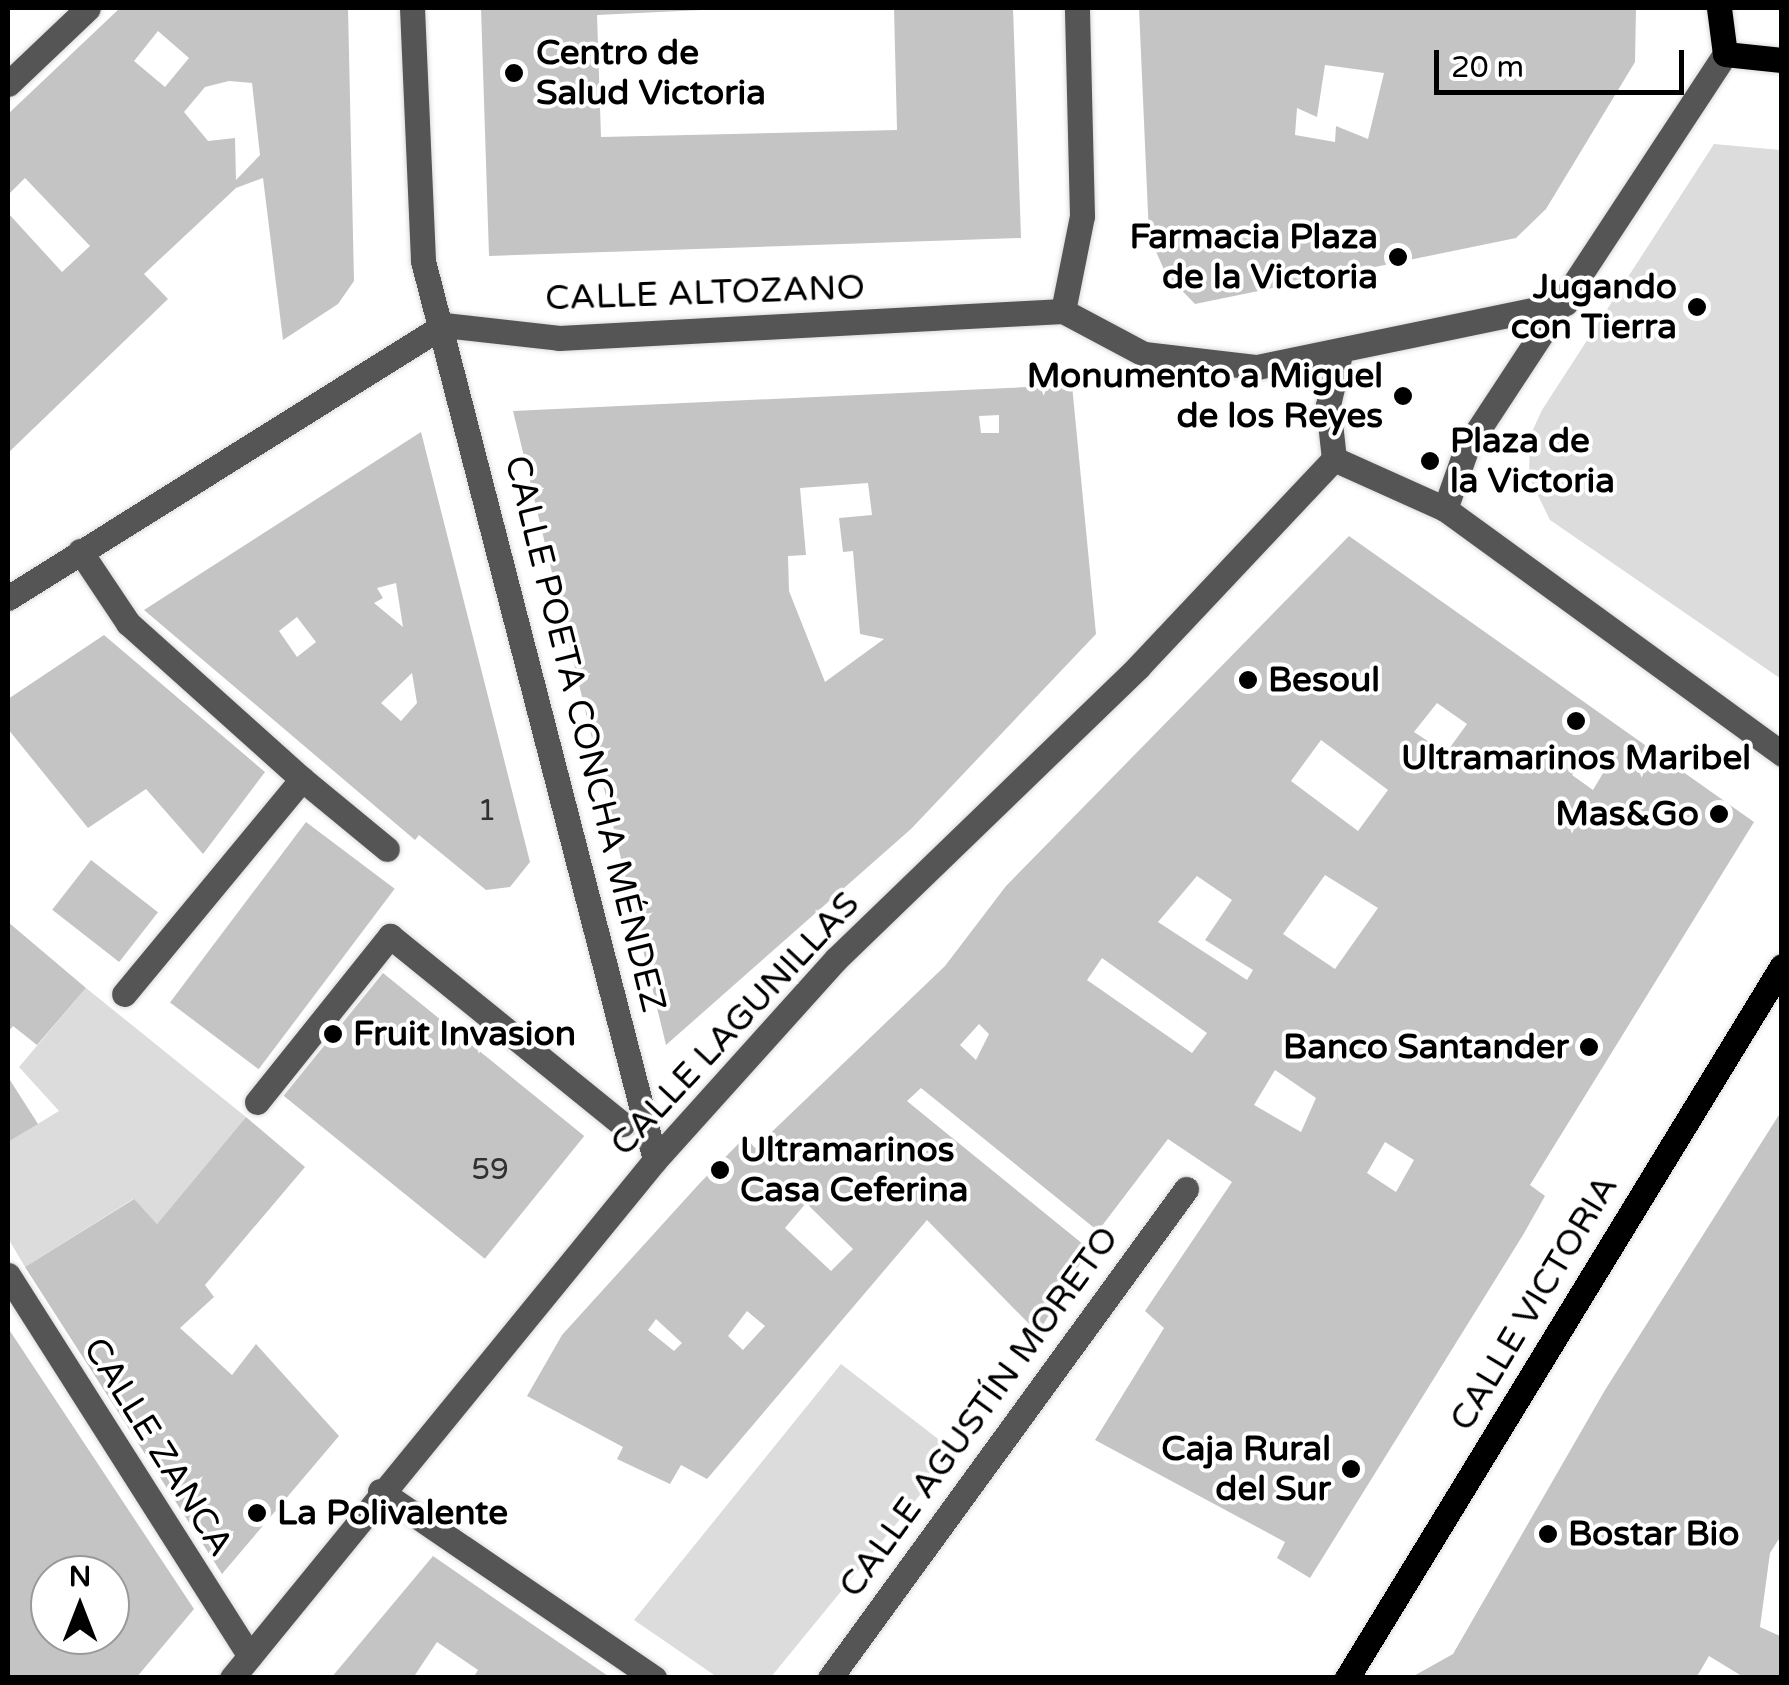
<!DOCTYPE html>
<html>
<head>
<meta charset="utf-8">
<style>
	body { margin:0 }
	#map { position:relative; width:1789px; height:1685px; overflow:hidden; background:#fff; font-family:"Varela Round",sans-serif }
	div>[style] { position:absolute }
	[style*='--x'] { left:calc(var(--x)*1px); top:calc(var(--y)*1px); width:calc(var(--w)*1px); rotate:calc(var(--a)*1deg) }
	.green>* { inset:0; background:#dcdcdc }
	.building>* { inset:0; background:#c4c4c4; transform-origin:0 0 }
	.roads { filter:drop-shadow(0 0 2px #dbdbdb) drop-shadow(0 0 2px #dbdbdb) }
	.minor>* { height:25px; margin:-12.5px; padding:0 12.5px; transform-origin:12.5px; border-radius:12.5px; background:#555 }
	.major>* { height:25px; margin:-12.5px; padding:0 12.5px; transform-origin:12.5px; border-radius:12.5px; background:#000 }
	.dots>* { width:28px; height:28px; translate:-50% -50%; box-sizing:border-box; border:5px solid #fff; border-radius:50% }
	span { translate:-50% -50%; white-space:nowrap; text-align:center; line-height:1.15; -webkit-text-stroke:8px #fff; paint-order:stroke }
	.number-label { font-size:30px; color:#313131 }
	.number-label span { -webkit-text-stroke-width:0 }
	.poi-label { font-size:35px; color:#000; font-weight:700 }
	.left { translate:0 -50%; text-align:left }
	.right { translate:-100% -50%; text-align:right }
	.street-label { font-size:35px; color:#000 }
	.frame { position:absolute; inset:0; border:10px solid #000; pointer-events:none }
	.north { position:absolute; left:30px; top:1555px; width:100px; height:100px; box-sizing:border-box; background:#fff; border:2px solid #999; border-radius:50%; rotate:0deg; font-size:28px; font-weight:700; line-height:40px; text-align:center; color:#000 }
	.north::after { content:''; display:block; margin:auto; width:35px; height:45px; background:#000; clip-path:polygon(50% 0,100% 100%,50% 72%,0 100%) }
	.scale { position:absolute; left:1434px; top:50px; width:250px; height:45px; box-sizing:border-box; border:5px solid #000; border-top:0; padding-left:12px; font-size:30px; line-height:35px; white-space:nowrap; color:#000; -webkit-text-stroke:8px #fff; paint-order:stroke }
</style>
</head>
<body>
<div id="map">
	<div class="green">
		<div style="clip-path:polygon(1714px 144px,1781px 150px,1781px 679px,1550px 520px,1529px 477px,1530px 436px,1542px 410px)"></div>
		<div style="clip-path:polygon(86px 988px,246px 1117px,157px 1224px,133px 1199px,25px 1267px,8px 1238px,8px 1142px,59px 1111px,19px 1067px)"></div>
		<div style="clip-path:polygon(841px 1364px,955px 1452px,771px 1677px,717px 1677px,634px 1620px)"></div>
	</div>
	<div class="building">
		<div style="clip-path:polygon(evenodd,120px 8px,348px 8px,354px 281px,338px 304px,283px 340px,263px 178px,236px 188px,144px 274px,168px 299px,8px 453px,8px 213px,62px 272px,90px 246px,25px 178px,8px 195px,8px 114px,120px 8px,158px 31px,189px 58px,165px 87px,134px 61px,158px 31px,120px 8px,229px 81px,252px 83px,260px 155px,236px 180px,235px 138px,208px 141px,184px 112px,205px 87px,229px 81px)"></div>
		<div style="clip-path:polygon(481px 8px,743px 8px,597px 15px,601px 137px,897px 130px,894px 8px,1013px 8px,1021px 238px,489px 256px)"></div>
		<div style="clip-path:polygon(evenodd,1139px 8px,1636px 8px,1635px 62px,1546px 209px,1516px 238px,1195px 304px,1166px 274px,1149px 236px,1139px 8px,1325px 65px,1384px 73px,1368px 139px,1336px 126px,1335px 142px,1295px 135px,1297px 108px,1317px 117px,1325px 65px)"></div>
		<div style="clip-path:polygon(evenodd,1072px 385px,1096px 634px,911px 829px,666px 1045px,513px 411px,1072px 385px,999px 415px,999px 433px,981px 433px,979px 416px,999px 415px,1072px 385px,868px 483px,872px 515px,839px 518px,843px 552px,853px 551px,860px 634px,884px 639px,825px 682px,789px 591px,788px 556px,806px 555px,800px 488px,868px 483px)"></div>
		<div style="clip-path:polygon(evenodd,421px 432px,530px 862px,510px 887px,486px 890px,419px 835px,415px 840px,144px 610px,421px 432px,396px 583px,403px 627px,374px 603px,383px 598px,377px 588px,396px 583px,421px 432px,297px 617px,316px 642px,297px 657px,279px 631px,297px 617px,421px 432px,412px 673px,417px 703px,401px 721px,381px 703px,412px 673px)"></div>
		<div style="clip-path:polygon(evenodd,1349px 536px,1754px 822px,1530px 1185px,1545px 1196px,1523px 1235px,1310px 1578px,1277px 1558px,1285px 1542px,1095px 1440px,1164px 1328px,1145px 1311px,1232px 1182px,1168px 1139px,1098px 1231px,921px 1088px,907px 1101px,913px 1106px,1089px 1249px,1038px 1333px,927px 1220px,707px 1479px,681px 1465px,670px 1484px,617px 1459px,623px 1447px,527px 1396px,562px 1335px,699px 1184px,745px 1137px,755px 1148px,945px 966px,1006px 886px,1349px 536px,1437px 703px,1467px 724px,1446px 753px,1414px 732px,1437px 703px,1349px 536px,1321px 740px,1388px 790px,1358px 831px,1291px 781px,1321px 740px,1349px 536px,1586px 756px,1606px 768px,1593px 790px,1572px 775px,1586px 756px,1349px 536px,1325px 875px,1378px 908px,1335px 969px,1283px 934px,1325px 875px,1349px 536px,1197px 876px,1232px 900px,1205px 940px,1253px 970px,1247px 980px,1158px 922px,1197px 876px,1349px 536px,1102px 958px,1207px 1033px,1192px 1053px,1087px 980px,1102px 958px,1349px 536px,979px 1024px,989px 1034px,976px 1060px,960px 1045px,979px 1024px,1349px 536px,1275px 1070px,1316px 1098px,1301px 1132px,1254px 1105px,1275px 1070px,1349px 536px,1385px 1142px,1414px 1160px,1396px 1192px,1367px 1173px,1385px 1142px,1349px 536px,806px 1203px,853px 1249px,831px 1271px,785px 1228px,806px 1203px,1349px 536px,747px 1311px,765px 1326px,743px 1350px,728px 1336px,747px 1311px,1349px 536px,656px 1319px,682px 1343px,674px 1351px,648px 1330px,656px 1319px)"></div>
		<div style="clip-path:polygon(104px 635px,265px 772px,203px 854px,146px 789px,88px 828px,8px 729px,8px 699px)"></div>
		<div style="left:306px;top:822px;width:111px;height:226px;rotate:37deg"></div>
		<div style="left:91px;top:860px;width:85px;height:63px;rotate:38deg"></div>
		<div style="clip-path:polygon(8px 922px,86px 988px,37px 1045px,13px 1026px,8px 1032px)"></div>
		<div style="left:383px;top:973px;width:259px;height:158px;rotate:39deg"></div>
		<div style="clip-path:polygon(8px 1077px,38px 1124px,8px 1142px)"></div>
		<div style="clip-path:polygon(1782px 1110px,1782px 1534px,1770px 1553px,1760px 1627px,1782px 1637px,1782px 1678px,1745px 1678px,1709px 1656px,1696px 1678px,1410px 1678px,1453px 1654px,1605px 1390px)"></div>
		<div style="clip-path:polygon(246px 1117px,305px 1167px,205px 1285px,214px 1297px,180px 1328px,232px 1375px,256px 1344px,339px 1436px,222px 1574px,25px 1267px,134px 1199px,157px 1224px)"></div>
		<div style="clip-path:polygon(evenodd,8px 1328px,194px 1609px,136px 1678px,8px 1678px,8px 1328px,50px 1575px,110px 1575px,110px 1635px,50px 1635px,50px 1575px)"></div>
		<div style="clip-path:polygon(433px 1556px,501px 1603px,611px 1678px,473px 1678px,478px 1670px,437px 1642px,413px 1678px,331px 1678px)"></div>
	</div>
	<div class="roads">
		<div class="minor">
			<div style="--x:412;--y:8;--w:253;--a:87.5"></div>
			<div style="--x:423;--y:261;--w:928;--a:75.53"></div>
			<div style="--x:8;--y:84;--w:110;--a:-43.5"></div>
			<div style="--x:1063;--y:311;--w:92;--a:28"></div>
			<div style="--x:1144;--y:354;--w:114;--a:6.6"></div>
			<div style="--x:1257;--y:367;--w:315;--a:-11.7"></div>
			<div style="--x:1063;--y:311;--w:97;--a:-78.7"></div>
			<div style="--x:1082;--y:216;--w:208;--a:-91.4"></div>
			<div style="--x:1334;--y:459;--w:122;--a:24.2"></div>
			<div style="--x:1445;--y:509;--w:417;--a:36"></div>
			<div style="--x:1334;--y:459;--w:54;--a:-96.3"></div>
			<div style="--x:1328;--y:405;--w:52;--a:-76.8"></div>
			<div style="--x:1445;--y:509;--w:66;--a:-70.5"></div>
			<div style="--x:1467;--y:447;--w:470;--a:-56.7"></div>
			<div style="--x:80;--y:551;--w:87;--a:56.3"></div>
			<div style="--x:128;--y:623;--w:234;--a:41.9"></div>
			<div style="--x:302;--y:779;--w:279;--a:129.6"></div>
			<div style="--x:8;--y:598;--w:514;--a:-32.05"></div>
			<div style="--x:444;--y:325;--w:116;--a:6.4"></div>
			<div style="--x:559;--y:338;--w:505;--a:-3.07"></div>
			<div style="--x:302;--y:779;--w:110;--a:39.5"></div>
			<div style="--x:257;--y:1102;--w:213;--a:-51.3"></div>
			<div style="--x:390;--y:936;--w:299;--a:39"></div>
			<div style="--x:8;--y:1275;--w:451;--a:57.6"></div>
			<div style="--x:380;--y:1491;--w:332;--a:34.3"></div>
			<div style="--x:232;--y:1678;--w:669;--a:-50.76"></div>
			<div style="--x:655;--y:1160;--w:270;--a:-48"></div>
			<div style="--x:836;--y:959;--w:420;--a:-44"></div>
			<div style="--x:1138;--y:667;--w:286;--a:-46.7"></div>
			<div style="--x:830;--y:1678;--w:605;--a:-53.94"></div>
		</div>
		<div class="major">
			<div style="--x:1719;--y:8;--w:46;--a:82.6"></div>
			<div style="--x:1725;--y:54;--w:57;--a:6"></div>
			<div style="--x:1347;--y:1678;--w:834;--a:-58.58"></div>
		</div>
	</div>
	<div class="dots">
		<div style="left:514px;top:73px;background:#000"></div>
		<div style="left:1398px;top:257px;background:#000"></div>
		<div style="left:1697px;top:307px;background:#000"></div>
		<div style="left:1403px;top:396px;background:#000"></div>
		<div style="left:1430px;top:461px;background:#000"></div>
		<div style="left:1248px;top:680px;background:#000"></div>
		<div style="left:1576px;top:721px;background:#000"></div>
		<div style="left:1719px;top:814px;background:#000"></div>
		<div style="left:333px;top:1034px;background:#000"></div>
		<div style="left:1589px;top:1047px;background:#000"></div>
		<div style="left:720px;top:1170px;background:#000"></div>
		<div style="left:1351px;top:1469px;background:#000"></div>
		<div style="left:257px;top:1513px;background:#000"></div>
		<div style="left:1548px;top:1534px;background:#000"></div>
	</div>
	<div class="number-label">
		<span style="left:487px;top:811px">1</span>
		<span style="left:490px;top:1170px">59</span>
	</div>
	<div class="poi-label">
		<span class="left" style="left:536px;top:73px">Centro de<br>Salud Victoria</span>
		<span class="right" style="left:1378px;top:257px">Farmacia Plaza<br>de la Victoria</span>
		<span class="right" style="left:1677px;top:307px">Jugando<br>con Tierra</span>
		<span class="right" style="left:1383px;top:396px">Monumento a Miguel<br>de los Reyes</span>
		<span class="left" style="left:1450px;top:461px">Plaza de<br>la Victoria</span>
		<span class="left" style="left:1268px;top:680px">Besoul</span>
		<span style="left:1576px;top:758px">Ultramarinos Maribel</span>
		<span class="right" style="left:1699px;top:814px">Mas&amp;Go</span>
		<span class="left" style="left:353px;top:1034px">Fruit Invasion</span>
		<span class="right" style="left:1569px;top:1047px">Banco Santander</span>
		<span class="left" style="left:740px;top:1170px">Ultramarinos<br>Casa Ceferina</span>
		<span class="right" style="left:1331px;top:1469px">Caja Rural<br>del Sur</span>
		<span class="left" style="left:277px;top:1513px">La Polivalente</span>
		<span class="left" style="left:1568px;top:1534px">Bostar Bio</span>
	</div>
	<div class="street-label">
		<span style="left:705px;top:293px;rotate:-2deg">CALLE ALTOZANO</span>
		<span style="left:585px;top:734px;rotate:76deg">CALLE POETA CONCHA MÉNDEZ</span>
		<span style="left:735px;top:1024px;rotate:-47deg">CALLE LAGUNILLAS</span>
		<span style="left:1534px;top:1303px;rotate:-59deg">CALLE VICTORIA</span>
		<span style="left:979px;top:1412px;rotate:-54deg">CALLE AGUSTÍN MORETO</span>
		<span style="left:158px;top:1447px;rotate:58deg">CALLE ZANCA</span>
	</div>
	<div class="frame"></div>
	<div class="north">N</div>
	<div class="scale">20 m</div>
</div>
</body>
</html>
